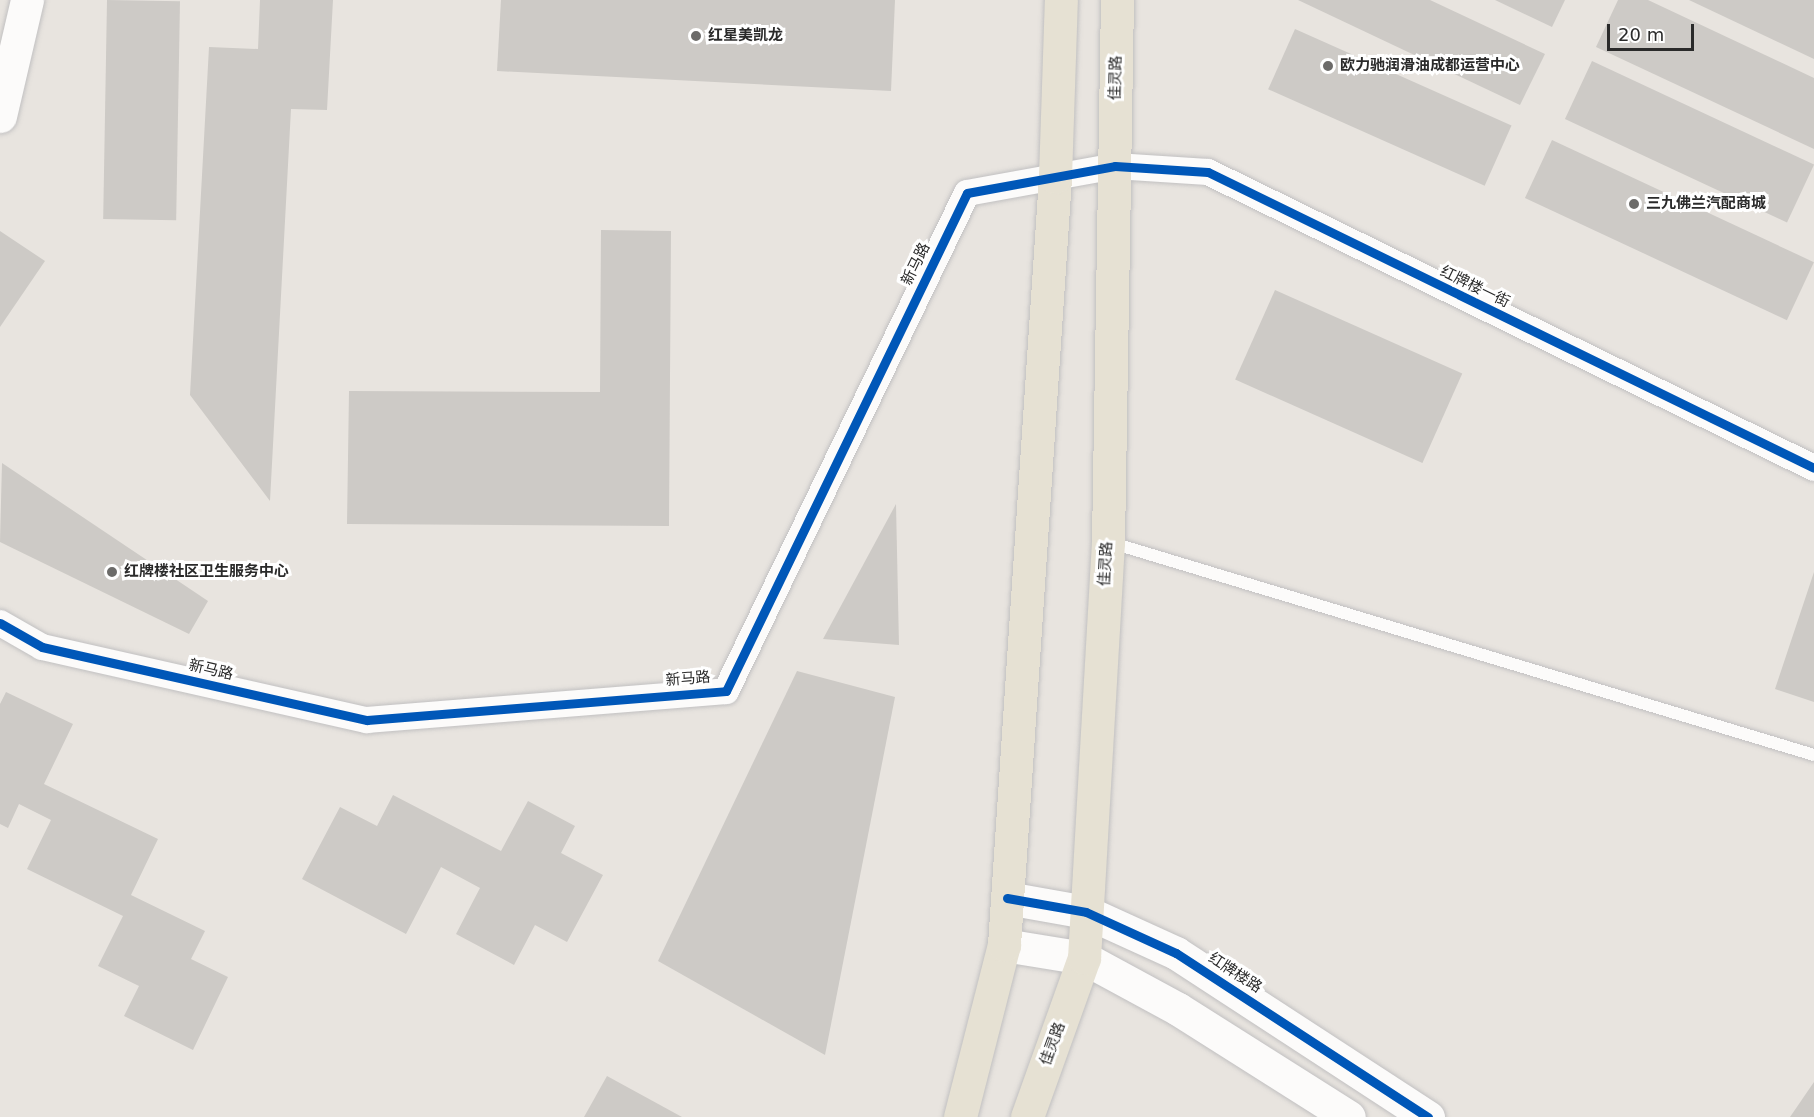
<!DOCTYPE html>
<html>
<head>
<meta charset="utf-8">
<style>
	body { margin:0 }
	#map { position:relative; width:1814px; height:1117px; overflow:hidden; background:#e8e4df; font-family:"DejaVu Sans","Noto Sans SC",sans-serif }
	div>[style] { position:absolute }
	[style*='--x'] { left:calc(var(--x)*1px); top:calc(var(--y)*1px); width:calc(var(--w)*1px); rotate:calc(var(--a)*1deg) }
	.building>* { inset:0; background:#cdcac6; transform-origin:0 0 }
	.roads { filter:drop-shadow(0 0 2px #c1c0c1) drop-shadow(0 0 2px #c1c0c1) }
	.lane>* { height:12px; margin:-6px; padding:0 6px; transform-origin:6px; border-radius:6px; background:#fcfbfa }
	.street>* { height:26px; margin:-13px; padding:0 13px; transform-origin:13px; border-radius:13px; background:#fcfbfa }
	.secondary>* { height:33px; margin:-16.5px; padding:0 16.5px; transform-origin:16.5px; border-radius:16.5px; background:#fcfbfa }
	.primary>* { height:33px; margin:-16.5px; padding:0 16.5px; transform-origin:16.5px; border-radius:16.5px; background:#e6e1d3 }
	.cycleway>* { height:9px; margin:-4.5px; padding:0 4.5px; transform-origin:4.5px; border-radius:4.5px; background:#0057b8 }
	.dots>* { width:16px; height:16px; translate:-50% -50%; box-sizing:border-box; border:3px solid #fff; border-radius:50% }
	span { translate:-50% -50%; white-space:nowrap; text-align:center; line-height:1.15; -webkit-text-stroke:6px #fff; paint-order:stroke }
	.poi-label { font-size:15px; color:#2a2a2a; font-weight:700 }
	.left { translate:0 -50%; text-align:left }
	.street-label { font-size:15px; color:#2a2a2a }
	.scale { position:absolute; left:1607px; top:24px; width:87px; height:27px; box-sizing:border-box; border:3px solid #2a2a2a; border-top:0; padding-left:8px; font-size:18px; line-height:21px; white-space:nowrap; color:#2a2a2a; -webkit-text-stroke:4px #fff; paint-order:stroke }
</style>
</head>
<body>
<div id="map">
	<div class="building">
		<div style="left:107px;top:0;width:73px;height:219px;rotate:1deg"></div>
		<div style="clip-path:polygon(260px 0,333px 0,327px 110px,291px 109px,270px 501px,190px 395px,209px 47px,258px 49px)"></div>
		<div style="clip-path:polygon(501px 0,895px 0,891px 91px,497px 71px)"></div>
		<div style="clip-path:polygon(1298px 0,1430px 0,1545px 54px,1520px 105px)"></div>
		<div style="clip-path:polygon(1495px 0,1565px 0,1552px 27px)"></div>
		<div style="clip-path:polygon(1618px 0,1648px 0,1814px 78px,1814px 149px,1596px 47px)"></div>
		<div style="clip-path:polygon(1689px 0,1814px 0,1814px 59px)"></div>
		<div style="left:1295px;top:29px;width:237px;height:66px;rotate:24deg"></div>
		<div style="left:1592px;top:61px;width:245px;height:64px;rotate:25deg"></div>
		<div style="left:1552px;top:140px;width:289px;height:64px;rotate:25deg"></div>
		<div style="clip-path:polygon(601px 230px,671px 231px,669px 526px,347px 524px,349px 391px,600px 392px)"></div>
		<div style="clip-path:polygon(0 231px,45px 261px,0 327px)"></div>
		<div style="left:1275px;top:290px;width:205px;height:98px;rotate:24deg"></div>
		<div style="clip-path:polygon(2px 463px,208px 601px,189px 634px,0 542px)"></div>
		<div style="clip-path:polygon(896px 504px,899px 645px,823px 639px)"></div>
		<div style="clip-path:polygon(1814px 572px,1814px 702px,1775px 689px)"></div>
		<div style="clip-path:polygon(797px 671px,895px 697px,825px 1055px,658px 961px)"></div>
		<div style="clip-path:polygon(6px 692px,73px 724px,44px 784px,158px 839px,131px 895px,205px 931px,191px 959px,228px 977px,193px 1050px,124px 1016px,139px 986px,98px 966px,123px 916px,27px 869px,51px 820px,19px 804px,8px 828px,0 824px,0 704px)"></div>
		<div style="clip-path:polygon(393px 795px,501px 851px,528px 801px,575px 826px,561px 853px,603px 875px,567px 942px,535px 925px,514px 965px,456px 934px,480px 888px,441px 867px,406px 934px,302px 879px,340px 807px,377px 826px)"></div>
		<div style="clip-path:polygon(607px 1076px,682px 1117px,584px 1117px)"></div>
		<div style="clip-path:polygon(1814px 1082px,1814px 1117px,1790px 1117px)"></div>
	</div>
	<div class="roads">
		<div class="lane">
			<div style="--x:1109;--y:542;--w:736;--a:16.81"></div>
		</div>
		<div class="street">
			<div style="--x:0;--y:623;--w:48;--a:29.7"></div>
			<div style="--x:42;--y:647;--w:333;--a:12.7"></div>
			<div style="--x:367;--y:720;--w:360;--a:-4.6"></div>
			<div style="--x:726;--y:691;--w:553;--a:-64.18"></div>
			<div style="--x:967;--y:193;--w:150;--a:-10.3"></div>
			<div style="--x:1115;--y:166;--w:93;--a:3.7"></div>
			<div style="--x:1208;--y:172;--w:674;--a:26.03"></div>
		</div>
		<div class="secondary">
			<div style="--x:0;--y:116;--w:119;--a:-76.9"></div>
			<div style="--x:1007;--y:898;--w:80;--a:10"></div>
			<div style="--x:1086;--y:912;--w:99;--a:24.5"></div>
			<div style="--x:1176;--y:953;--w:301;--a:33.1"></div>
			<div style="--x:1004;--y:945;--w:81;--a:9.2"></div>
			<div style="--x:1084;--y:958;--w:107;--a:28.5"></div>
			<div style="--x:1178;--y:1009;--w:202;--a:32.3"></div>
		</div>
		<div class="primary">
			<div style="--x:960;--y:1117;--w:178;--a:-75.7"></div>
			<div style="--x:1004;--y:945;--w:770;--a:-86.2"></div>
			<div style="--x:1055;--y:177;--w:177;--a:-88.1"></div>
			<div style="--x:1027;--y:1117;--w:169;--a:-70.3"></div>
			<div style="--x:1084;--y:958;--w:417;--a:-86.7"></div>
			<div style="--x:1108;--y:542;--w:542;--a:-89.05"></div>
		</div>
	</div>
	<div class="cycleway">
		<div style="--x:0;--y:623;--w:48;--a:29.7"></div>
		<div style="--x:42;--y:647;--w:333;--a:12.7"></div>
		<div style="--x:367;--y:720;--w:360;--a:-4.6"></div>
		<div style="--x:726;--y:691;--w:553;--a:-64.18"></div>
		<div style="--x:967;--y:193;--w:150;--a:-10.3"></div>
		<div style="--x:1115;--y:166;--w:93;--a:3.7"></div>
		<div style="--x:1208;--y:172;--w:674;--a:26.03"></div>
		<div style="--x:1007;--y:898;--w:80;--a:10"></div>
		<div style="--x:1086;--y:912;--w:99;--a:24.5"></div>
		<div style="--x:1176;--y:953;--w:301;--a:33.1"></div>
	</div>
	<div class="dots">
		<div style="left:696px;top:36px;background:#6c6b69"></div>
		<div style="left:1328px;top:66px;background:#6c6b69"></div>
		<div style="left:1634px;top:204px;background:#6c6b69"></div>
		<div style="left:112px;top:572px;background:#6c6b69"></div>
	</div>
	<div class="poi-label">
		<span class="left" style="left:708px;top:36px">红星美凯龙</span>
		<span class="left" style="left:1340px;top:66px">欧力驰润滑油成都运营中心</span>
		<span class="left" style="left:1646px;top:204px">三九佛兰汽配商城</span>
		<span class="left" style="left:124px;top:572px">红牌楼社区卫生服务中心</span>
	</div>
	<div class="street-label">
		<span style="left:1116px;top:78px;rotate:-89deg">佳灵路</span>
		<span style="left:916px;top:264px;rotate:-64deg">新马路</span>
		<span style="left:1475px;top:287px;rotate:26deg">红牌楼一街</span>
		<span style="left:1106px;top:564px;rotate:-87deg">佳灵路</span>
		<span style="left:211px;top:670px;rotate:13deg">新马路</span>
		<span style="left:688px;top:679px;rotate:-5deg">新马路</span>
		<span style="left:1235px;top:973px;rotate:33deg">红牌楼路</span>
		<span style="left:1053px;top:1044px;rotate:-70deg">佳灵路</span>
	</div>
	<div class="scale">20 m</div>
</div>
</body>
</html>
